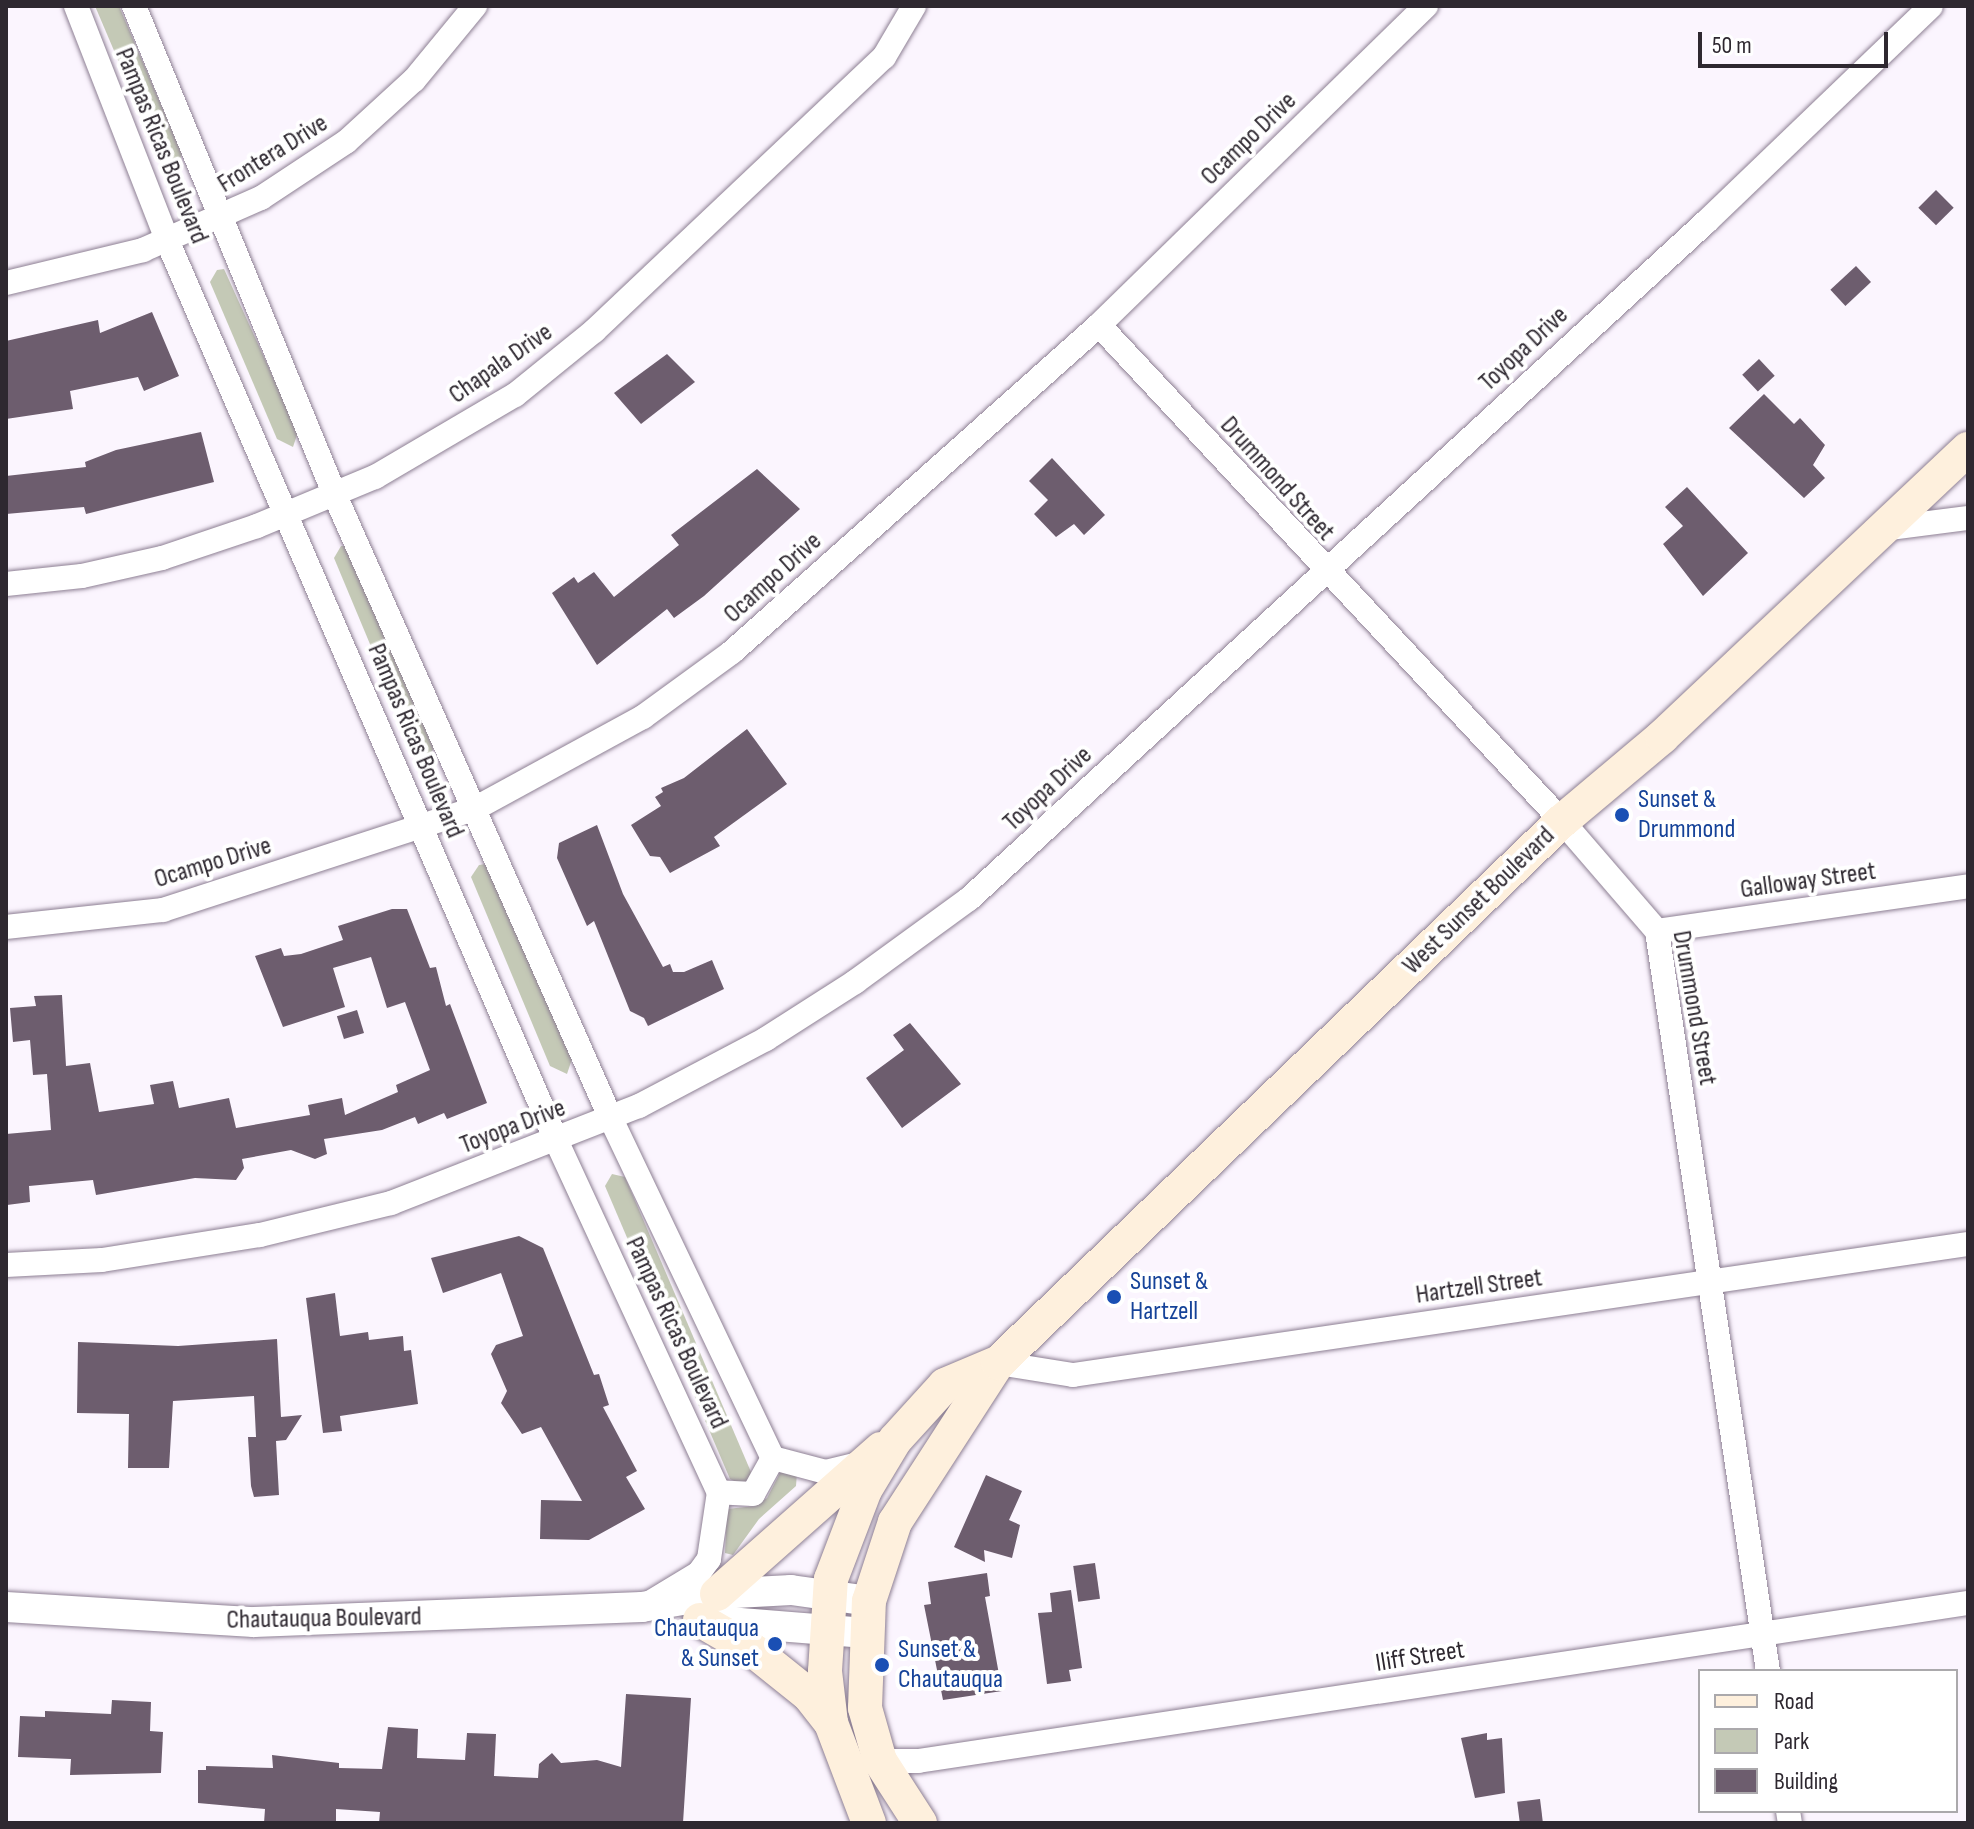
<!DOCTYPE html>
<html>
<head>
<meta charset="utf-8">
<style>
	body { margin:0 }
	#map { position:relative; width:1974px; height:1829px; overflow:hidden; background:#fbf5fe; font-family:"Sofia Sans Condensed",sans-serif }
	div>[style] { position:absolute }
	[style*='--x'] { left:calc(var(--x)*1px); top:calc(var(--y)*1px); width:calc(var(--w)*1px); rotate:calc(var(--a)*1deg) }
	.green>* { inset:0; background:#c4c9b6 }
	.building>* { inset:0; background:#6d5d6e; transform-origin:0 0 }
	.roads { filter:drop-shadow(0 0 2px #8d7f93) drop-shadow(0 0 2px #8d7f93) }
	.minor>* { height:24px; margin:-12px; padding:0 12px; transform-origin:12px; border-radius:12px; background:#fff }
	.tertiary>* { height:30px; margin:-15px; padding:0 15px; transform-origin:15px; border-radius:15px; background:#fff }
	.secondary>* { height:34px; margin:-17px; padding:0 17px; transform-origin:17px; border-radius:17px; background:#fef0dd }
	.dots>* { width:22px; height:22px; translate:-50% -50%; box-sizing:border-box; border:4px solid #fff; border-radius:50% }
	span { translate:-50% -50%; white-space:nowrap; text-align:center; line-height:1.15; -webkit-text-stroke:8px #fff; paint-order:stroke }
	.street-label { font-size:26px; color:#2e2830 }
	.transit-label { font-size:26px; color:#164399 }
	.left { translate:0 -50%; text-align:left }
	.right { translate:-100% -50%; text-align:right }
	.frame { position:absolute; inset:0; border:8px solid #2e2830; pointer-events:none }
	.legend { position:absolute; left:1698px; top:1669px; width:260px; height:144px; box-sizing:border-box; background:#fff; border:2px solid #aba9ac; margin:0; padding:10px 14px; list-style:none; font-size:24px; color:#2e2830 }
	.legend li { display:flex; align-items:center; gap:16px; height:40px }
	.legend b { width:40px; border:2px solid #aba9ac }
	.scale { position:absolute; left:1698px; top:32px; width:190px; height:36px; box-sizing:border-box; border:4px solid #2e2830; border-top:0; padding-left:10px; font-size:24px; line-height:28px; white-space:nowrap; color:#2e2830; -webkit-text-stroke:6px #fff; paint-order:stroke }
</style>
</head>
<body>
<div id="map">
	<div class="green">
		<div style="clip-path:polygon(95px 6px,119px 6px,182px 154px,177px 169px,161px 161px)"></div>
		<div style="clip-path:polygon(224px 269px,298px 432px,293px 447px,277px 439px,210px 282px,217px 270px)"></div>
		<div style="clip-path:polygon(341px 546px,348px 546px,434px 748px,429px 756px,413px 747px,334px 558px)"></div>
		<div style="clip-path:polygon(486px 864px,572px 1059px,567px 1074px,550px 1066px,471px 877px,479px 865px)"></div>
		<div style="clip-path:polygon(612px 1174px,625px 1177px,751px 1472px,746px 1487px,730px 1479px,605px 1186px)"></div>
		<div style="clip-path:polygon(782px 1469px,797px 1473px,796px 1486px,759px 1519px,733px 1555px,725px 1553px,727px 1509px,755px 1506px,767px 1498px)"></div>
	</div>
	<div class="building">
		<div style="left:1936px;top:190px;width:25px;height:25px;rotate:45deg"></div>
		<div style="left:1856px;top:266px;width:22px;height:35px;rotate:47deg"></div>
		<div style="clip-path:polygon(152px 312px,179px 376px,144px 391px,138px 377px,70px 391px,73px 409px,6px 419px,6px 341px,98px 320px,100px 333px)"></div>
		<div style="clip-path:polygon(667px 354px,695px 382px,641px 424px,614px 393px)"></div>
		<div style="left:1759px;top:359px;width:23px;height:23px;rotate:47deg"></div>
		<div style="clip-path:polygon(1764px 394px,1794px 424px,1800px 418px,1825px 445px,1813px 465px,1825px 478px,1804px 498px,1729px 428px)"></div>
		<div style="clip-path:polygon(201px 432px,214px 482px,86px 514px,84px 507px,6px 514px,6px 476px,86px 467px,85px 462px,116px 450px)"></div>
		<div style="clip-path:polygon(1052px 458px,1105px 515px,1084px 535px,1074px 524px,1056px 537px,1034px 514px,1048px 500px,1029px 481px)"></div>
		<div style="clip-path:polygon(757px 469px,800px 509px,704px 596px,674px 618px,667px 609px,597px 665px,552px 593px,574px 577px,578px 583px,594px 572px,614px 597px,679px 545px,671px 535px)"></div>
		<div style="clip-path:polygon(1687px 487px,1748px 553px,1703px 596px,1663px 544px,1683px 526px,1665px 507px)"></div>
		<div style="clip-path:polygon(747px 729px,787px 784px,714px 837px,720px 846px,670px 873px,660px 857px,650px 856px,631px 825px,661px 806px,655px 797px,663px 792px,661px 788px,684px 778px)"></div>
		<div style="clip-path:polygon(597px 825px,623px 894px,663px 967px,670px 964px,673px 972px,684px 972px,712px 960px,724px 989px,648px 1026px,644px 1018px,630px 1011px,594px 921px,587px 926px,557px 858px,559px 843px)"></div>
		<div style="clip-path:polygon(392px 909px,407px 909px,430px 968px,436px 967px,446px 1006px,450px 1004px,487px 1103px,447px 1119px,444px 1113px,418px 1124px,415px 1117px,382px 1130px,324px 1139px,327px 1154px,315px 1159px,291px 1150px,242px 1159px,244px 1168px,236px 1180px,195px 1178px,96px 1195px,93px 1180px,29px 1186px,30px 1202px,7px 1205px,6px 1134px,51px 1130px,47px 1074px,33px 1075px,30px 1040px,13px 1042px,10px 1008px,36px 1006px,34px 996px,62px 995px,66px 1066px,90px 1063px,99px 1112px,154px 1104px,150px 1085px,173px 1081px,179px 1108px,229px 1098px,236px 1128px,310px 1115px,308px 1105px,342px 1098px,345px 1115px,398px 1092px,396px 1085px,430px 1070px,405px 1002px,387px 1008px,371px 957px,333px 968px,345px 1007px,283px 1027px,255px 956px,281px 948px,284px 956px,301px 954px,343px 940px,338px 926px)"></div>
		<div style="left:357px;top:1010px;width:24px;height:21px;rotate:73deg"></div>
		<div style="clip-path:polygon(910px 1023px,961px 1084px,902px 1128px,866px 1078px,904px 1050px,893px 1035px)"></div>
		<div style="clip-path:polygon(519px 1236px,543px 1248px,594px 1375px,599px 1374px,609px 1405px,603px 1407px,637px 1471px,626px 1477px,645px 1509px,589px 1540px,540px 1539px,541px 1500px,582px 1501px,541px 1427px,522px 1434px,501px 1403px,507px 1391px,491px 1354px,496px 1345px,523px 1336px,501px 1273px,443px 1293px,431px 1258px)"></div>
		<div style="clip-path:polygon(335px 1293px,340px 1336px,368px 1332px,369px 1340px,403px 1336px,404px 1351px,411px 1350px,418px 1404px,340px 1416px,342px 1431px,323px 1433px,306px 1298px)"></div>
		<div style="clip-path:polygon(277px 1339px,281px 1417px,302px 1415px,286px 1440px,276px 1441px,279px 1495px,254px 1497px,251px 1486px,248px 1437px,256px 1437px,254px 1396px,173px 1401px,169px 1468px,128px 1468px,129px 1414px,77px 1413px,78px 1342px,178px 1346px)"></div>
		<div style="clip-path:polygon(986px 1475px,1022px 1491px,1009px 1520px,1020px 1525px,1012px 1558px,984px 1550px,985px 1562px,954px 1547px)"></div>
		<div style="left:1095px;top:1563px;width:36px;height:22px;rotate:82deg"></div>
		<div style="clip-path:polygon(987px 1573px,990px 1596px,985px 1597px,1002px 1691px,943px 1700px,924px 1605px,931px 1604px,928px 1582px)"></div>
		<div style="clip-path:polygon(1071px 1590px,1082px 1668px,1069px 1670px,1071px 1681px,1047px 1684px,1038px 1613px,1052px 1612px,1050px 1593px)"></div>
		<div style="clip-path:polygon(626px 1694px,691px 1698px,683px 1823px,379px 1823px,380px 1812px,336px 1809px,336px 1823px,264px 1823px,265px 1809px,198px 1803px,198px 1770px,206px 1770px,206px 1766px,273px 1768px,272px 1755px,339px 1763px,339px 1768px,382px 1769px,388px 1727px,418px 1729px,417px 1758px,465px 1760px,467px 1733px,496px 1734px,494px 1776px,538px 1778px,539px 1764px,552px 1753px,561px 1763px,597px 1760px,621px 1767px)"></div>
		<div style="clip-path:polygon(112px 1700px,151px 1702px,150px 1731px,163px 1732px,161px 1773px,70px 1775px,71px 1759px,18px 1757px,20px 1716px,45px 1717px,45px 1711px,111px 1714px)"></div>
		<div style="clip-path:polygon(1487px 1733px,1487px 1740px,1502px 1738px,1505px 1793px,1475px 1798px,1461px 1738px)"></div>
		<div style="left:1540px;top:1799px;width:24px;height:23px;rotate:83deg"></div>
	</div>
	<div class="roads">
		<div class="minor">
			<div style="--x:76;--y:6;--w:251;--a:68.7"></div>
			<div style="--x:167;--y:240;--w:980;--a:66.62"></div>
			<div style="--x:556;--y:1140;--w:388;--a:65.2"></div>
			<div style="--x:719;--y:1492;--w:68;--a:98.5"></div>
			<div style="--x:709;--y:1559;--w:17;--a:126"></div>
			<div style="--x:699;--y:1573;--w:56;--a:148.9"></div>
			<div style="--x:134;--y:6;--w:526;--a:67.67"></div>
			<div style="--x:334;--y:493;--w:685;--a:66.13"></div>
			<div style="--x:611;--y:1119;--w:376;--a:64.5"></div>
			<div style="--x:773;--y:1458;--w:41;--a:119.1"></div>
			<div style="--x:753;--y:1494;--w:34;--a:-177"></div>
			<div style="--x:6;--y:283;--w:141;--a:-13.5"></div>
			<div style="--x:143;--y:250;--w:129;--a:-23.8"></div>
			<div style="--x:261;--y:198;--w:102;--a:-33.4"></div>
			<div style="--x:346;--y:142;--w:92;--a:-42.4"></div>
			<div style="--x:414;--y:80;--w:96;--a:-50.5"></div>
			<div style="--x:1099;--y:325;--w:679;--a:46.97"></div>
			<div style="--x:1562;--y:821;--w:145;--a:49.2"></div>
			<div style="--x:1657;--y:931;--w:748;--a:81.47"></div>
			<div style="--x:1882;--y:529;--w:87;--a:-7.3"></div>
			<div style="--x:6;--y:584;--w:76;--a:-6"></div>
			<div style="--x:82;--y:576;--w:82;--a:-12.7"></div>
			<div style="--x:162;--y:558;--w:100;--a:-18.6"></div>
			<div style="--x:257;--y:526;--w:128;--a:-22.6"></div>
			<div style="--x:375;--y:477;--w:162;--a:-30.4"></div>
			<div style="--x:515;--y:395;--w:102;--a:-39"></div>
			<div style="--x:594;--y:331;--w:399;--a:-43.4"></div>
			<div style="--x:884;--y:57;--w:59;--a:-59.5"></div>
			<div style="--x:6;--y:927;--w:158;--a:-6.2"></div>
			<div style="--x:163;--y:910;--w:329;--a:-18"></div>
			<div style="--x:476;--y:808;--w:190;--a:-28.6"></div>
			<div style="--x:643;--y:717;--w:110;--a:-36.1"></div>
			<div style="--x:732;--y:652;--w:492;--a:-41.7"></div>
			<div style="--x:1099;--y:325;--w:457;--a:-44.3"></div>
			<div style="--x:1657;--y:931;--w:314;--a:-8.2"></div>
			<div style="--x:6;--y:1265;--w:96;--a:-3"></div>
			<div style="--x:102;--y:1260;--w:160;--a:-9"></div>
			<div style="--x:260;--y:1235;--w:135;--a:-13.7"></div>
			<div style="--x:391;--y:1203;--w:266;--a:-21.4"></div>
			<div style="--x:639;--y:1106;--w:144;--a:-27.8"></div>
			<div style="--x:766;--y:1039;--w:106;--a:-32.6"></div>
			<div style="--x:855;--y:982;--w:141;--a:-36.1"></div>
			<div style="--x:969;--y:899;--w:1002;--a:-42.57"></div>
			<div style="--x:1707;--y:221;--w:310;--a:-43.8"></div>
			<div style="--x:998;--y:1363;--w:76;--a:9.1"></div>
			<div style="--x:1073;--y:1375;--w:905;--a:-8.33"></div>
			<div style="--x:773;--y:1458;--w:55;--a:14.8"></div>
			<div style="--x:826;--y:1472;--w:34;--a:-14"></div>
			<div style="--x:880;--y:1761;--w:38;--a:0"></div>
			<div style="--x:918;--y:1761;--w:1062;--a:-8.56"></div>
			<div style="--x:1788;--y:1811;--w:12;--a:81"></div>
		</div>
		<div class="tertiary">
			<div style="--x:6;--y:1607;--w:248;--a:3.5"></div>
			<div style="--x:254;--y:1622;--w:388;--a:-2.2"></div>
			<div style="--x:642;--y:1607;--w:76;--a:-9.8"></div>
			<div style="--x:717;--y:1594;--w:74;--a:-3.1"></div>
			<div style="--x:791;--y:1590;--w:79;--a:8"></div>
			<div style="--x:703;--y:1620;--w:163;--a:4.6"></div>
		</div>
		<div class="secondary">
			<div style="--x:717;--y:1594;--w:219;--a:-41.5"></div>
			<div style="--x:700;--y:1620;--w:62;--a:29.9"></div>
			<div style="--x:754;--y:1651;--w:70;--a:38.7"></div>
			<div style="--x:809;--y:1695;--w:36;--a:52"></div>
			<div style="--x:869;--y:1823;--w:107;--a:-110.8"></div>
			<div style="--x:831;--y:1723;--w:52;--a:-96.6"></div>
			<div style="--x:825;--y:1671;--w:92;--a:-86.3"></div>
			<div style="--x:831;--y:1579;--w:95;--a:-69.1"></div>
			<div style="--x:865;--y:1490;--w:58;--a:-59"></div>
			<div style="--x:895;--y:1440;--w:74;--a:-47.7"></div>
			<div style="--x:945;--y:1385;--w:56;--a:-22.9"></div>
			<div style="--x:920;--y:1823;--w:74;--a:-122.8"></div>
			<div style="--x:880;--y:1761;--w:55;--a:-105.8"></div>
			<div style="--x:865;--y:1708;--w:107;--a:-87.9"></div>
			<div style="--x:869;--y:1601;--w:83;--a:-71.8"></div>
			<div style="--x:895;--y:1522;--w:189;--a:-57.1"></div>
			<div style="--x:998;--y:1363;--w:782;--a:-43.86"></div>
			<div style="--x:1562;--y:821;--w:131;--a:-40"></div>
			<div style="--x:1662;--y:737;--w:420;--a:-43.3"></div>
		</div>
	</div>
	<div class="dots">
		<div style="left:1622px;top:815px;background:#1a4fb4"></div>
		<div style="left:1114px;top:1297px;background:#1a4fb4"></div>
		<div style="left:775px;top:1644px;background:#1a4fb4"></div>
		<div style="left:882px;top:1665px;background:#1a4fb4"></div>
	</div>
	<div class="street-label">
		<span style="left:1249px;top:139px;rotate:-44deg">Ocampo Drive</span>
		<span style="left:161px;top:146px;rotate:68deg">Pampas Ricas Boulevard</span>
		<span style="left:273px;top:154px;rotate:-32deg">Frontera Drive</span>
		<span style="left:1524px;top:349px;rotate:-43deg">Toyopa Drive</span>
		<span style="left:501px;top:364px;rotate:-35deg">Chapala Drive</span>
		<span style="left:1277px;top:479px;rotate:48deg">Drummond Street</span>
		<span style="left:773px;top:578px;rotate:-42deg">Ocampo Drive</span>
		<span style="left:415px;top:741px;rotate:67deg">Pampas Ricas Boulevard</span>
		<span style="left:1048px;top:789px;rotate:-43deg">Toyopa Drive</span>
		<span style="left:213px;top:863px;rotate:-17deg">Ocampo Drive</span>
		<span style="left:1808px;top:881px;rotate:-8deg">Galloway Street</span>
		<span style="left:1479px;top:901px;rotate:-44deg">West Sunset Boulevard</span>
		<span style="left:1694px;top:1008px;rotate:80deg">Drummond Street</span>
		<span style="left:513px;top:1127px;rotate:-21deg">Toyopa Drive</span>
		<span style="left:1479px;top:1287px;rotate:-8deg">Hartzell Street</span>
		<span style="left:676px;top:1333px;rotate:65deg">Pampas Ricas Boulevard</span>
		<span style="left:324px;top:1619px;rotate:-1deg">Chautauqua Boulevard</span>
		<span style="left:1420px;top:1657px;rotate:-9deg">Iliff Street</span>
	</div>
	<div class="transit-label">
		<span class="left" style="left:1638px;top:815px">Sunset &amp;<br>Drummond</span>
		<span class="left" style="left:1130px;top:1297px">Sunset &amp;<br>Hartzell</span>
		<span class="right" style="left:759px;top:1644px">Chautauqua<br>&amp; Sunset</span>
		<span class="left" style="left:898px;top:1665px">Sunset &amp;<br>Chautauqua</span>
	</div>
	<div class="frame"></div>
	<ul class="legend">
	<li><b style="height:10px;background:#fef0dd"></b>Road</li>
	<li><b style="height:22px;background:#c4c9b6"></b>Park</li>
	<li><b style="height:22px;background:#6d5d6e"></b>Building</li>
	</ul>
	<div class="scale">50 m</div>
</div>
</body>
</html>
